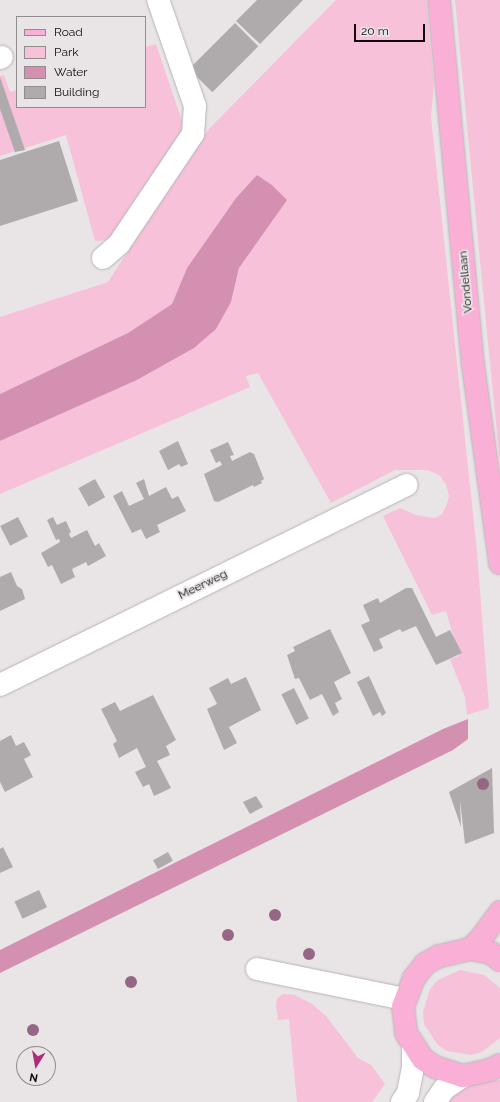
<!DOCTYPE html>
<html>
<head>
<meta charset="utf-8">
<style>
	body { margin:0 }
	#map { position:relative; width:500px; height:1102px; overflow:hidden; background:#e9e4e6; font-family:Raleway,sans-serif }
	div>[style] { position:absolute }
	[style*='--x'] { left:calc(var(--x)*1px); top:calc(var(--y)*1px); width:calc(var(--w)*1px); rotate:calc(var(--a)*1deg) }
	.green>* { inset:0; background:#f7c1da }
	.water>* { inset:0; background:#d490b1 }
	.building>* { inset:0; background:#afaaac; transform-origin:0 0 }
	.roads { filter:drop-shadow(0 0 1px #b8b3b6) drop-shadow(0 0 1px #b8b3b6) }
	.minor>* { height:22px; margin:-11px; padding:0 11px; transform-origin:11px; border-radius:11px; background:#fff }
	.major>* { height:22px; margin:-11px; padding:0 11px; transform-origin:11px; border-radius:11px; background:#faafd6 }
	.trees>* { width:12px; height:12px; margin:-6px; border-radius:50%; background:#956784 }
	span { translate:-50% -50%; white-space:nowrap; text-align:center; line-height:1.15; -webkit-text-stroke:3.5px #e9e4e6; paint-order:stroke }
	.street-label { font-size:12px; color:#0e0c0d }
	.legend { position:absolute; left:16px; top:16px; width:130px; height:92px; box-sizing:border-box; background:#e9e4e6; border:1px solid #918e8f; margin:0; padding:5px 7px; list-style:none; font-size:12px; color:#0e0c0d }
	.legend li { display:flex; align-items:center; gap:8px; height:20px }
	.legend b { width:20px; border:1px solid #918e8f }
	.north { position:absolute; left:16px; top:1046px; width:40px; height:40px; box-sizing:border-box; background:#e9e4e6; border:1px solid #918e8f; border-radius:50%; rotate:191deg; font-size:11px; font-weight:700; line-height:16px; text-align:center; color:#0e0c0d }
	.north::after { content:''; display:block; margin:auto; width:14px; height:18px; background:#ae2d78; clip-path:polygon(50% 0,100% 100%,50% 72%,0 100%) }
	.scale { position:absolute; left:354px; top:24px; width:71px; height:18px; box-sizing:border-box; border:2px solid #0e0c0d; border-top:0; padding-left:5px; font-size:12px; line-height:14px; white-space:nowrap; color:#0e0c0d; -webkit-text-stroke:3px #e9e4e6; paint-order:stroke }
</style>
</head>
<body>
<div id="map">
	<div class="green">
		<div style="clip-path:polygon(336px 0,426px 0,434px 84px,431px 117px,477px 552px,489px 708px,467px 715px,465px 697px,450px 659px,459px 656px,446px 611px,432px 615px,383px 516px,400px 508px,416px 515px,435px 518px,442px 514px,447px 504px,449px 496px,446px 484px,439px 475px,427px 470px,395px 470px,331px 503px,258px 373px,246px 376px,250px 387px,0 494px,0 441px,137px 380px,194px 348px,231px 302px,239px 268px,286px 200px,272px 185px,257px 175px,236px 198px,187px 268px,172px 304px,128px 333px,0 394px,0 317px,108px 282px,193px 150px,209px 129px)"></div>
		<div style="clip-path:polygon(455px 0,500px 0,500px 463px,483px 292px)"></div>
		<div style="clip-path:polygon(156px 44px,183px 124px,183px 131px,109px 240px,95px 241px,66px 135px,0 156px,0 76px,4px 75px,10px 92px,17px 90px,17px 107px,145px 107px,145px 47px)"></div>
		<div style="clip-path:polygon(460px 970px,484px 975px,500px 988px,500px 1038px,482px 1052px,471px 1055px,447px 1051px,437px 1044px,424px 1024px,423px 1012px,430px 989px,438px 980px)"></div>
		<div style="clip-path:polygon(283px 994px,295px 995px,312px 1004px,326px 1016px,358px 1058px,371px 1065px,385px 1084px,372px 1102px,297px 1102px,289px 1019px,278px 1020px,276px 1005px,277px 999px)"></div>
		<div style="clip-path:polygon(500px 1080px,500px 1102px,444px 1102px,466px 1086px,480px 1081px)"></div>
	</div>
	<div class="water">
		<div style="clip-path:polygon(257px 175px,272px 185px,287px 200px,239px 268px,231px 302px,216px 329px,194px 348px,137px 380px,0 441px,0 394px,128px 333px,172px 304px,187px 268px,236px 198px)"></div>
		<div style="clip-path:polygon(468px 719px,468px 739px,453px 750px,0 973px,0 950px,443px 729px)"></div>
	</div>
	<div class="building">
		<div style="clip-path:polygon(257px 0,303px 0,260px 44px,236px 21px)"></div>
		<div style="left:235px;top:23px;width:33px;height:65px;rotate:45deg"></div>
		<div style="clip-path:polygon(0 77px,25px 150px,15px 152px,0 109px)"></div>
		<div style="clip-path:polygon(59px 141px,78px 201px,0 226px,0 160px)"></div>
		<div style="clip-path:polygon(178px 441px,188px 464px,181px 467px,179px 464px,168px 470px,159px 451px)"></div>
		<div style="clip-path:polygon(228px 442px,234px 455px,230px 456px,232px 461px,250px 452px,254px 454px,264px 479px,261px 481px,262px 483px,254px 487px,253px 485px,218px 502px,214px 501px,204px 474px,222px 465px,220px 461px,216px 463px,210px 450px)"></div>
		<div style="left:95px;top:479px;width:21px;height:19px;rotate:61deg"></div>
		<div style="clip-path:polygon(144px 479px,149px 496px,166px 487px,172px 499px,178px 496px,186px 511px,157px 525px,160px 532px,146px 539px,141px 529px,132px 533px,113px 496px,122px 491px,129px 506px,144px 499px,136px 483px)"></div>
		<div style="left:18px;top:517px;width:22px;height:20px;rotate:63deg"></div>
		<div style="clip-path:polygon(53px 517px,57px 525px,66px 521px,71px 532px,69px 534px,71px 538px,87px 530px,95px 546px,99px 543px,106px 556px,88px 566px,86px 562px,72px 569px,75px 577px,61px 584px,52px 565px,48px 567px,41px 553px,60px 542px,59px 539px,56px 540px,47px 520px)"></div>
		<div style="clip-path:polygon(11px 572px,17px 586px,22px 589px,25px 599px,0 611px,0 577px)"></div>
		<div style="clip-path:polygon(406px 588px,412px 588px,436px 637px,450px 630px,462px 653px,436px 665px,416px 626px,402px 632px,400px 629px,379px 639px,383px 648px,374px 652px,361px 625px,370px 621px,363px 605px,378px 598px,380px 603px)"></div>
		<div style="clip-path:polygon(330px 629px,351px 673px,334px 682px,342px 699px,335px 703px,339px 712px,333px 716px,322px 694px,310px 700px,299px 678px,295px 679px,287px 655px,295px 651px,293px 647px)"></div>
		<div style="clip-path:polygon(369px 676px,386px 713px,382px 716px,380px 712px,373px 716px,357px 682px)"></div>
		<div style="clip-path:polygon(246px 677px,261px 710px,229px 727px,237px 743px,224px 750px,207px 709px,217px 704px,209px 688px,228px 678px,231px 684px)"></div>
		<div style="left:294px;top:688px;width:34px;height:14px;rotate:64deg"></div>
		<div style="clip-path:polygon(153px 695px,176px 740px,166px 746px,170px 755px,157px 761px,171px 788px,154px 796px,149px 784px,143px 787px,135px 772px,146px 767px,137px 748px,119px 758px,113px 744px,117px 741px,101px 709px,115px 702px,120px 711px)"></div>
		<div style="clip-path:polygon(11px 735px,16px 746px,24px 742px,31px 755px,24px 759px,33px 777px,5px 792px,0 782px,0 741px)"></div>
		<div style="clip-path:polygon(evenodd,492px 768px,494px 833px,465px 844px,460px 800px,461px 827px,449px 792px,492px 768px,481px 780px,486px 780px,486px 786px,480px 787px,481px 780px)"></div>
		<div style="clip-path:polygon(256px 796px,263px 807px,250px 814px,243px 802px)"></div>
		<div style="clip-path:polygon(3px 847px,13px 867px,0 873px,0 849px)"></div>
		<div style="left:168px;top:852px;width:10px;height:17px;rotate:61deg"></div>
		<div style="left:39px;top:890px;width:19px;height:27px;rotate:65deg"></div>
	</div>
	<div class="roads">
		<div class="minor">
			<div style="--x:0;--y:58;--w:2;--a:-27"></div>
			<div style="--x:103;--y:258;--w:21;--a:-41"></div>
			<div style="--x:119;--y:244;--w:133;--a:-56.1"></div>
			<div style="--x:193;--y:134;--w:28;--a:-86"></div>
			<div style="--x:195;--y:106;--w:112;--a:-109.2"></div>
			<div style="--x:0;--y:685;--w:453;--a:-26.2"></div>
			<div style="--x:257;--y:969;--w:150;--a:11.5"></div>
			<div style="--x:402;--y:1102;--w:11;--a:-56"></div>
			<div style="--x:408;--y:1093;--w:25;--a:-79"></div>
			<div style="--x:413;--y:1068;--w:21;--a:-90"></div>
			<div style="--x:435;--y:1102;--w:16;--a:-55"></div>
			<div style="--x:444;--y:1089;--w:23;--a:-34"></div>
		</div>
		<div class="major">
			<div style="--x:439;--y:0;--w:367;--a:84.7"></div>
			<div style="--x:473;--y:365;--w:200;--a:82.2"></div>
			<div style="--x:470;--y:949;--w:17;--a:-45"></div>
			<div style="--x:482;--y:937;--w:31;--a:-54"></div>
			<div style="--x:500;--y:960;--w:11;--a:-142"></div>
			<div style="--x:491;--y:953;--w:21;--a:-169"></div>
			<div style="--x:470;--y:949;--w:32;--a:167"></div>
			<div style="--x:439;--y:956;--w:16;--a:150"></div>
			<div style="--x:425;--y:964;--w:18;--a:128"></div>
			<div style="--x:414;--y:978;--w:31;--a:111"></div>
			<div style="--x:403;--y:1007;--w:26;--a:83"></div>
			<div style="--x:406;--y:1033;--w:31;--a:57"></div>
			<div style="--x:423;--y:1059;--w:14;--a:34"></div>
			<div style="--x:435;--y:1067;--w:29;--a:18"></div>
			<div style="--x:463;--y:1076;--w:28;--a:-13"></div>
			<div style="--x:490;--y:1070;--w:11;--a:-27"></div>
		</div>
	</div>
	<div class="trees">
		<div style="left:483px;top:784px"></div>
		<div style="left:275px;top:915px"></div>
		<div style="left:228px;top:935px"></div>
		<div style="left:309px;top:954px"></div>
		<div style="left:131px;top:982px"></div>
		<div style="left:33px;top:1030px"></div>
	</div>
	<div class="street-label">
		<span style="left:466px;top:282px;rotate:-95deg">Vondellaan</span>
		<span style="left:203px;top:585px;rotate:-26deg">Meerweg</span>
	</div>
	<ul class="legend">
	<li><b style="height:5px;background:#faafd6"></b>Road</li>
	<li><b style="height:11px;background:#f7c1da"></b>Park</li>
	<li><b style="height:11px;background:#d490b1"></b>Water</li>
	<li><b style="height:11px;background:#afaaac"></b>Building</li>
	</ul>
	<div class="north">N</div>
	<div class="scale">20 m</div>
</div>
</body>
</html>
